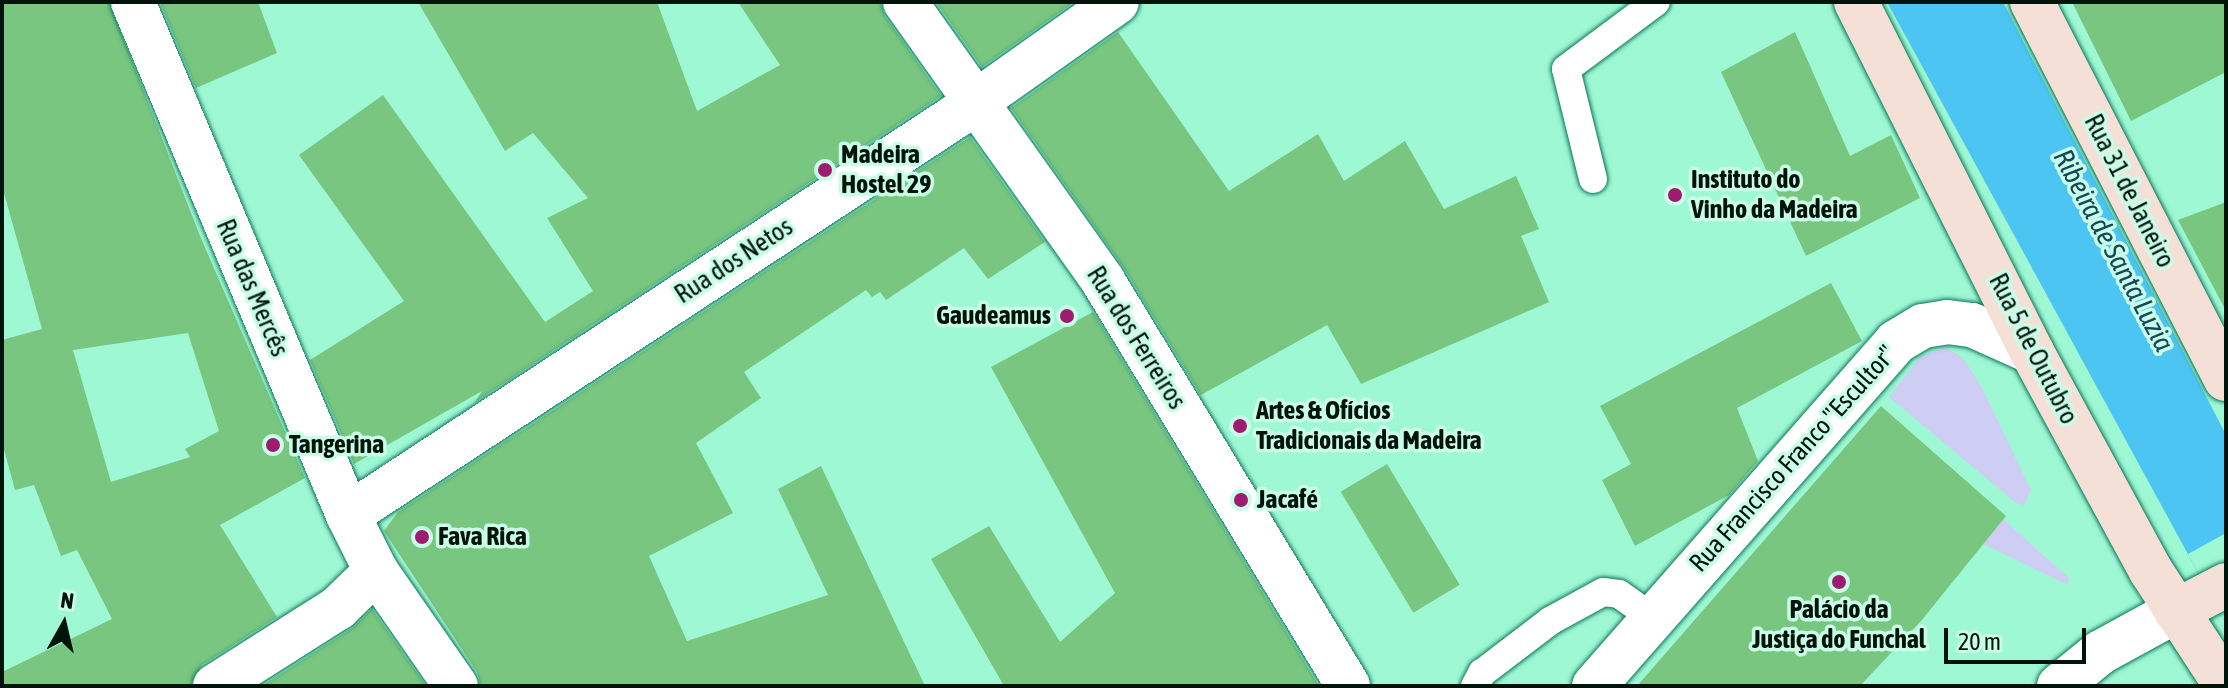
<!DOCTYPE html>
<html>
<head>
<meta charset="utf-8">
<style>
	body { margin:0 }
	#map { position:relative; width:2228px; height:688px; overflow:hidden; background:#9ef8d4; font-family:"Asap Condensed",sans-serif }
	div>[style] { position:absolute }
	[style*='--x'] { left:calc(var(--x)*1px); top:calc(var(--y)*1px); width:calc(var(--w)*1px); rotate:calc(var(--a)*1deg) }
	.green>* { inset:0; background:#cecdf4 }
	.water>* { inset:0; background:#4cc5f2 }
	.pier>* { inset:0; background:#9ef8d4 }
	.building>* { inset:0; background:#79c681; transform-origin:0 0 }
	.roads { filter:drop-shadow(0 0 2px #0a7657) drop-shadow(0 0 2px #0a7657) }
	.service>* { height:28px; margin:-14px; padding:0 14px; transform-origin:14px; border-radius:14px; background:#fff }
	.minor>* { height:44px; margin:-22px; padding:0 22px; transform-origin:22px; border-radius:22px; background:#fff }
	.tertiary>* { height:44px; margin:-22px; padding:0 22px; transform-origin:22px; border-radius:22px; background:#fff }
	.secondary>* { height:44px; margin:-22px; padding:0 22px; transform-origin:22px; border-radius:22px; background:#f4e0d6 }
	.dots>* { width:22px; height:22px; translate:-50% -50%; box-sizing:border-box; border:4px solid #c9fde7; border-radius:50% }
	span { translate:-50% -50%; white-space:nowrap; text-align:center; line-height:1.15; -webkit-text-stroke:7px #c9fde7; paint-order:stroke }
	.poi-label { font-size:26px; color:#00140b; font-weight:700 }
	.left { translate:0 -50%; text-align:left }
	.right { translate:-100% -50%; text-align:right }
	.street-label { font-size:26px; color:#00140b }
	.water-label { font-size:28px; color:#14475a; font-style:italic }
	.frame { position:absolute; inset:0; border:4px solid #00140b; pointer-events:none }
	.north { position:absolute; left:24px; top:584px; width:80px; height:80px; -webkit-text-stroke:6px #c9fde7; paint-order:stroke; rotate:8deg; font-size:22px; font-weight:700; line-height:32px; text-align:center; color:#00140b }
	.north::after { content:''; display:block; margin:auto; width:28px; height:36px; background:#00140b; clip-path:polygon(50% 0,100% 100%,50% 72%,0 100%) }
	.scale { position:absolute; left:1944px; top:628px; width:142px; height:36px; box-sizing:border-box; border:4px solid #00140b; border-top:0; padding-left:10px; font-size:24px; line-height:28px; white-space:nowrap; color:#00140b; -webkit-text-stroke:6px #c9fde7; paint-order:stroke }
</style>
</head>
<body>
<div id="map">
	<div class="green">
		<div style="clip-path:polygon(1946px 347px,1963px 358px,1981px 386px,2031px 490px,2024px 505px,2016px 503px,1889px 397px,1920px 357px)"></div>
		<div style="clip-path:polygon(2003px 519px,2069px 578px,2068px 585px,1983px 544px)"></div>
	</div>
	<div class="water">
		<div style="clip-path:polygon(1887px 2px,2003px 2px,2226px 435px,2226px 624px)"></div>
	</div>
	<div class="pier">
		<div style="clip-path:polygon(2226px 533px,2226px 624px,2188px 554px)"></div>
	</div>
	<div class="building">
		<div style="clip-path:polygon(evenodd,2px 2px,109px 2px,200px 236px,305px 478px,220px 525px,277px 617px,202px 665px,190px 686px,2px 686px,2px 672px,112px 619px,77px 550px,61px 556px,34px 485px,15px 490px,2px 442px,2px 340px,42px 329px,2px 186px,2px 2px,188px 333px,219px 431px,185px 449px,190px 457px,111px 482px,73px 350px,188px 333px)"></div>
		<div style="clip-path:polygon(160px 2px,258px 2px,277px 53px,196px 88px)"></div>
		<div style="clip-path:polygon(418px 2px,657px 2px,697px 111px,780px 65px,738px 2px,880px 2px,885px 16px,941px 96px,475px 402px,482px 391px,354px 464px,310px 360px,404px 301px,299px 155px,383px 95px,545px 322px,593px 291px,547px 218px,588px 198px,533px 133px,505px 151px)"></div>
		<div style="clip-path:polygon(936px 2px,1074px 2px,982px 67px)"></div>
		<div style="clip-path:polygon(2072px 2px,2226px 2px,2226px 72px,2131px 121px)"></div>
		<div style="clip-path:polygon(1118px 32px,1229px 191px,1318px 134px,1344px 181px,1405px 141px,1444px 209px,1516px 176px,1539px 229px,1521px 236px,1549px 302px,1361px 384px,1327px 325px,1201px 395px,1124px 268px,1011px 108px)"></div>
		<div style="clip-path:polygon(1795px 32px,1850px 156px,1891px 135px,1920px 198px,1806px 256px,1721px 72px)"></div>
		<div style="clip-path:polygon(970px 137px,1045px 242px,988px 279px,964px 248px,886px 300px,880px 292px,872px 297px,866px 290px,744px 372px,761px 398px,696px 443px,733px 513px,649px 556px,687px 641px,828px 595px,778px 489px,821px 466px,925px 686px,481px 686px,477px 672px,384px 531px,398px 512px)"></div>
		<div style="clip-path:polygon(2226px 202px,2226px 311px,2178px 220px)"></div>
		<div style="clip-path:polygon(1831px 283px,1862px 341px,1737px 408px,1758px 461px,1729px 495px,1635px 546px,1602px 480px,1631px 464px,1600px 406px)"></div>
		<div style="clip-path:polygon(1093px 312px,1319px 686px,1004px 686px,931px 559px,989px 526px,1060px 642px,1115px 593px,991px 367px)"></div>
		<div style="clip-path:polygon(1881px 406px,2006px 516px,1921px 621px,1860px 686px,1637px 686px)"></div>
		<div style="left:1387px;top:464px;width:141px;height:54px;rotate:59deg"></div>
		<div style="clip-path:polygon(372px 609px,426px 686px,262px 686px,351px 629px)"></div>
	</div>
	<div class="roads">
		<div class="service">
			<div style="--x:1593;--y:179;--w:113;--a:-103.8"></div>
			<div style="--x:1566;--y:69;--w:112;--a:-36.7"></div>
			<div style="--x:1475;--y:686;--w:15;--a:-62"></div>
			<div style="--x:1482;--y:673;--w:86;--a:-37.4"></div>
			<div style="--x:1550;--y:621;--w:60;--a:-28.7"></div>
			<div style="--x:1603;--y:592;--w:16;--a:7"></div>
			<div style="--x:1619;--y:594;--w:42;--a:35.2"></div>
		</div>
		<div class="minor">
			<div style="--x:133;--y:2;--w:556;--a:67.26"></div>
			<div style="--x:348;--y:515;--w:63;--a:63.4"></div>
			<div style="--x:376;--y:571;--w:140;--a:55.2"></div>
			<div style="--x:905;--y:2;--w:342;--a:54.6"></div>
			<div style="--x:1103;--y:281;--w:473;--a:58.8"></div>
			<div style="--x:348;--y:515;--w:727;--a:-33.27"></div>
			<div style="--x:956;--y:116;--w:197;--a:-35.3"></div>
			<div style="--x:215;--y:686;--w:146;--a:-32.4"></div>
			<div style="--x:338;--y:608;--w:53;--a:-44.2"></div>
			<div style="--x:1594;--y:686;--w:458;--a:-48.7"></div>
			<div style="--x:1896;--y:342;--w:31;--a:-31"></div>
			<div style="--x:1923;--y:326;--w:24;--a:-9"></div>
			<div style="--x:1947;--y:322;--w:25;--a:7"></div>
			<div style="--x:1972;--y:325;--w:66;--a:24.2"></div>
		</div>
		<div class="tertiary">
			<div style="--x:2059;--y:686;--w:54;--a:-39"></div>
			<div style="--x:2101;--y:652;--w:85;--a:-28.7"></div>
		</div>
		<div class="secondary">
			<div style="--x:1856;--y:2;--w:392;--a:63.3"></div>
			<div style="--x:2032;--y:352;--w:249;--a:61.5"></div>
			<div style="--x:2151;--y:571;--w:137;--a:56.9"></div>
			<div style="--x:2032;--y:2;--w:424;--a:62.8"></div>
			<div style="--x:2176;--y:611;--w:56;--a:-27.5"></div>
		</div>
	</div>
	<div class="dots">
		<div style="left:825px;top:170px;background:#9d1c70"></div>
		<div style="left:1675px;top:195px;background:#9d1c70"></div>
		<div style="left:1067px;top:316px;background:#9d1c70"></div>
		<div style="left:1240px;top:426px;background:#9d1c70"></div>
		<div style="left:273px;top:445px;background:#9d1c70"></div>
		<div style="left:1241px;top:500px;background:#9d1c70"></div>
		<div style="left:422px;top:537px;background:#9d1c70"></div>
		<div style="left:1839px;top:582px;background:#9d1c70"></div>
	</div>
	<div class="poi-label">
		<span class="left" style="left:841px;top:170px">Madeira<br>Hostel 29</span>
		<span class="left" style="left:1691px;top:195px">Instituto do<br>Vinho da Madeira</span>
		<span class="right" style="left:1051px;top:316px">Gaudeamus</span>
		<span class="left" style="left:1256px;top:426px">Artes &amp; Ofícios<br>Tradicionais da Madeira</span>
		<span class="left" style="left:289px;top:445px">Tangerina</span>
		<span class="left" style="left:1257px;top:500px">Jacafé</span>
		<span class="left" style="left:438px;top:537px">Fava Rica</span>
		<span style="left:1839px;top:625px">Palácio da<br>Justiça do Funchal</span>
	</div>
	<div class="street-label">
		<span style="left:2129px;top:191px;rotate:63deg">Rua 31 de Janeiro</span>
		<span style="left:734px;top:261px;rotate:-33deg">Rua dos Netos</span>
		<span style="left:252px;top:288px;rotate:67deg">Rua das Mercês</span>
		<span style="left:1136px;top:338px;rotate:58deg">Rua dos Ferreiros</span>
		<span style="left:2033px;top:349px;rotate:63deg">Rua 5 de Outubro</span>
		<span style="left:1793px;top:459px;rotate:-48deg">Rua Francisco Franco "Escultor"</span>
	</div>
	<div class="water-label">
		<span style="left:2114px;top:250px;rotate:62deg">Ribeira de Santa Luzia</span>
	</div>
	<div class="frame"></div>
	<div class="north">N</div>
	<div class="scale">20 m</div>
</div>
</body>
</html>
